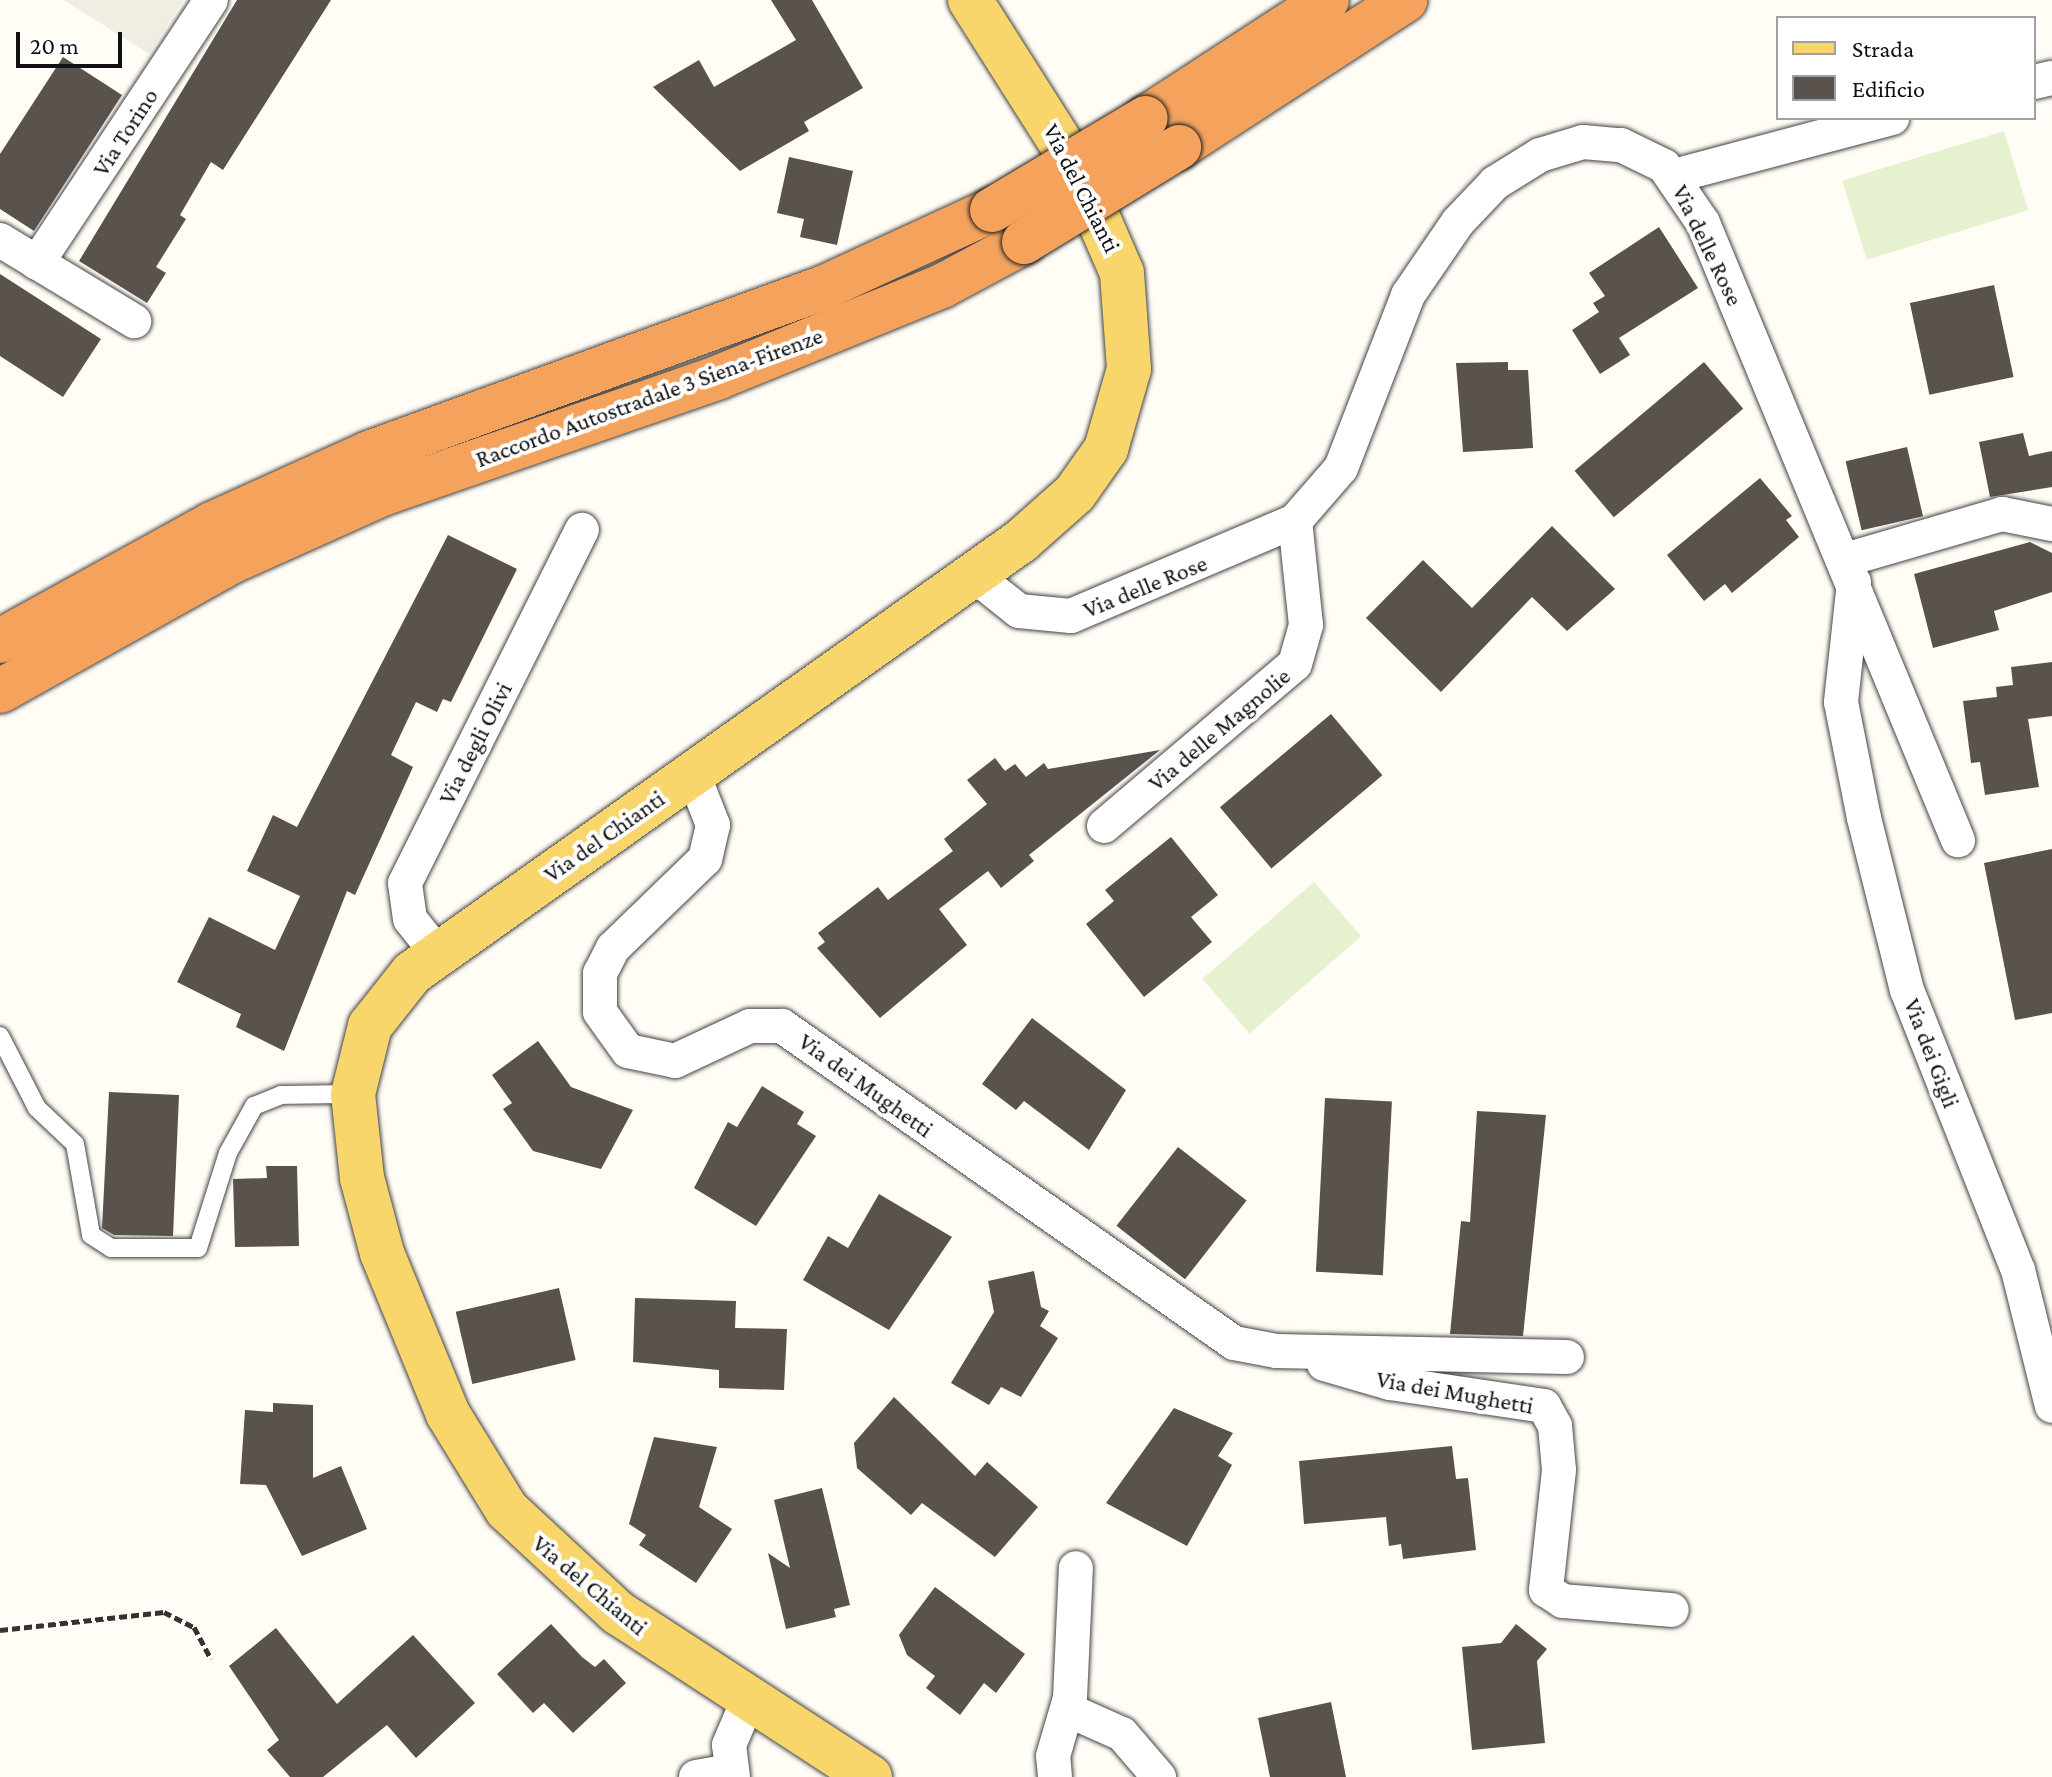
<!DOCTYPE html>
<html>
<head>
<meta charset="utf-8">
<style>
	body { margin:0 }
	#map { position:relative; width:2052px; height:1777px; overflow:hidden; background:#fffdf5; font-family:"Crimson Pro",serif }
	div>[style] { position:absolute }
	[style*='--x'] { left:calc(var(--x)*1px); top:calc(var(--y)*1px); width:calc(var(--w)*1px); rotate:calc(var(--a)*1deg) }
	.pitch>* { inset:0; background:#e6f2cf; transform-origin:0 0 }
	.plaza>* { inset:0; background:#f1ede2 }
	.building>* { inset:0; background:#5a524d; transform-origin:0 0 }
	.path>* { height:5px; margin-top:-2.5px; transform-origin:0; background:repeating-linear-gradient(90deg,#333 0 8px,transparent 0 12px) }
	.roads { filter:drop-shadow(0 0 2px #444) drop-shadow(0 0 2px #444) }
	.lane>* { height:18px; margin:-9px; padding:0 9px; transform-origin:9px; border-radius:9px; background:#fff }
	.street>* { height:34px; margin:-17px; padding:0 17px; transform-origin:17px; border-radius:17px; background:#fff }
	.primary>* { height:44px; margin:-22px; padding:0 22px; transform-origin:22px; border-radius:22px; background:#f9d66b }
	.highway>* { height:44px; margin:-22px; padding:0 22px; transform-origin:22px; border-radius:22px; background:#f5a25d }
	.bridges { filter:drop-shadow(0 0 2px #222) drop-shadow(0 0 2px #222) }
	.highway-bridge>* { height:44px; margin:-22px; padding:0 22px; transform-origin:22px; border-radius:22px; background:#f5a25d }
	span { translate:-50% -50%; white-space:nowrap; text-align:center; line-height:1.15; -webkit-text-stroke:8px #fff; paint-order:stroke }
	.street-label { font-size:24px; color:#111 }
	.legend { position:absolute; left:1776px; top:16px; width:260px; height:104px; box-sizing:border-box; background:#fff; border:2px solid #a0a0a0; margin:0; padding:10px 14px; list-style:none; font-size:24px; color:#111 }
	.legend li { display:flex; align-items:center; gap:16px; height:40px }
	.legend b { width:40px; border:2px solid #a0a0a0 }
	.scale { position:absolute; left:16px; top:32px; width:106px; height:36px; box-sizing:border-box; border:4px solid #111; border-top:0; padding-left:10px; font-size:24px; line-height:28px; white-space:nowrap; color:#111; -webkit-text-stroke:6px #fff; paint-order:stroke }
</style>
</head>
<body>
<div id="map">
	<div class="pitch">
		<div style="left:2004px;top:131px;width:83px;height:169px;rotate:73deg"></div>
		<div style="left:1314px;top:882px;width:72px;height:148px;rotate:49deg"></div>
	</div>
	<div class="plaza">
		<div style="clip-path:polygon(64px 0,183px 0,149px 54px)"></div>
	</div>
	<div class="building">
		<div style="clip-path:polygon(237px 0,331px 0,223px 170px,211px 162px,180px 215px,186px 219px,156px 267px,166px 273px,147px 303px,79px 261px)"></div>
		<div style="clip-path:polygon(771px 0,812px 0,863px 88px,804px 122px,809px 131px,740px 171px,653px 87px,699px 60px,714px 87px,796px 40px)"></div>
		<div style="clip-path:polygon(63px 57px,122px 95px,34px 231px,0 209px,0 154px)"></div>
		<div style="clip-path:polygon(789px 157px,853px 171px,837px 245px,800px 237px,804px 219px,777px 213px)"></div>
		<div style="clip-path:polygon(1659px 227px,1698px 288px,1619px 338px,1630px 355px,1600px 374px,1572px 330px,1599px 312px,1593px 303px,1605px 296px,1589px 273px)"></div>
		<div style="clip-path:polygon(0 274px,101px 339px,63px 397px,0 356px)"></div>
		<div style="left:1994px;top:285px;width:94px;height:86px;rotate:78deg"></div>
		<div style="clip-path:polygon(1508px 362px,1508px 370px,1528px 370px,1533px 448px,1463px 452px,1456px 363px)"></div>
		<div style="left:1704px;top:362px;width:61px;height:169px;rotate:50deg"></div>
		<div style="clip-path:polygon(2023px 433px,2029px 456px,2052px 451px,2052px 487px,1990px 497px,1979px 442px)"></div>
		<div style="left:1907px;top:447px;width:71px;height:63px;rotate:77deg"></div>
		<div style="clip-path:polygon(1760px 478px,1792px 516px,1786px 520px,1799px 537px,1732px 593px,1725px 584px,1704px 601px,1667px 555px)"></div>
		<div style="clip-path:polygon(1552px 526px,1615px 589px,1567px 631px,1532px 597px,1441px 692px,1366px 618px,1423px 560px,1472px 608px)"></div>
		<div style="clip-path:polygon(448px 535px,517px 569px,451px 702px,443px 699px,437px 712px,416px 702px,391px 755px,413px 767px,355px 895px,347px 891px,284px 1051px,236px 1027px,241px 1014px,177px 982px,209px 917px,275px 950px,300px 896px,247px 871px,273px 815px,297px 827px)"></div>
		<div style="clip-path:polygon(2030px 542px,2052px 553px,2052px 592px,1994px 611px,1999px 630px,1933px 648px,1914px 574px)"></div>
		<div style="clip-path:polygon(2052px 662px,2052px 716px,2028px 719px,2039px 787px,1985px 795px,1980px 762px,1971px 763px,1963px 701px,1997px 697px,1996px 687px,2013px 685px,2011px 667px)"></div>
		<div style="left:1331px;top:714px;width:80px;height:145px;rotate:50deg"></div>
		<div style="clip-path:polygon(1160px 750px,1029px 855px,1034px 861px,1001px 888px,988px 871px,939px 909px,967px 945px,880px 1018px,817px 948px,825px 942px,818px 933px,878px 887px,888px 900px,953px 851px,944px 839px,987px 804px,967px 780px,995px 758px,1005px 771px,1015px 764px,1026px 777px,1044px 763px,1048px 769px)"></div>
		<div style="clip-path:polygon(1171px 837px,1218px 895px,1191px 917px,1212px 942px,1144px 997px,1086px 924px,1114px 901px,1105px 890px)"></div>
		<div style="clip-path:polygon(2052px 849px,2052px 1013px,2015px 1020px,1984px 863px)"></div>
		<div style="clip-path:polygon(1032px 1018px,1126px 1090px,1089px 1150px,1024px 1101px,1016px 1110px,982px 1084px)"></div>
		<div style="clip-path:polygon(538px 1041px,571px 1087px,633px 1110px,601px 1169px,533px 1151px,503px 1109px,512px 1103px,492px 1075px)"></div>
		<div style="clip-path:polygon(762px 1086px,804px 1112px,797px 1124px,816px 1136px,756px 1226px,694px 1188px,728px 1122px,737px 1127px)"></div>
		<div style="clip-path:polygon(109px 1092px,179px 1095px,173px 1236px,114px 1235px,102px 1228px)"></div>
		<div style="left:1325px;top:1098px;width:67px;height:174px;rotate:3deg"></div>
		<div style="clip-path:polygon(1477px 1111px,1546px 1115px,1523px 1336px,1450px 1334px,1461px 1221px,1470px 1222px)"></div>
		<div style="left:1178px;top:1147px;width:87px;height:100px;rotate:38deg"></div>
		<div style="clip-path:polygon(266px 1166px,297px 1166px,299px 1246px,235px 1247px,233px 1179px,267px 1178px)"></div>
		<div style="clip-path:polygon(879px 1194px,952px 1237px,889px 1330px,803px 1280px,828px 1236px,848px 1248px)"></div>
		<div style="clip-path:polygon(1034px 1271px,1041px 1307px,1049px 1311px,1040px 1326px,1058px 1338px,1021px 1397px,1001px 1387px,989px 1405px,951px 1383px,994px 1312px,988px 1281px)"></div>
		<div style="left:559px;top:1288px;width:74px;height:106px;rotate:77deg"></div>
		<div style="clip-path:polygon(635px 1298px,736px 1301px,735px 1328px,787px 1329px,784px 1390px,719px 1388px,719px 1370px,633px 1362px)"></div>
		<div style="clip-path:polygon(894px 1397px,975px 1476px,987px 1462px,1038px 1507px,995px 1557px,922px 1503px,911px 1515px,857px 1468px,854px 1443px)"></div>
		<div style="clip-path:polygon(273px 1403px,313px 1405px,313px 1478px,341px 1466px,367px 1529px,302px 1556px,266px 1485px,240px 1484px,245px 1410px,273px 1412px)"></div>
		<div style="clip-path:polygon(1174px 1408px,1233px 1433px,1218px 1456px,1232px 1465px,1187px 1546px,1106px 1503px)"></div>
		<div style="clip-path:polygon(654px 1437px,717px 1447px,699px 1507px,732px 1529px,696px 1583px,639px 1545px,646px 1535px,629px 1524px)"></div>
		<div style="clip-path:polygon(1452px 1446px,1456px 1479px,1468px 1478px,1476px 1550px,1403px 1559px,1401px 1544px,1389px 1546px,1386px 1517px,1304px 1524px,1299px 1461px)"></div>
		<div style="clip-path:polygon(822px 1488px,850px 1605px,834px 1609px,836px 1617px,786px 1629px,768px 1553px,790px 1568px,774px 1500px)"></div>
		<div style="clip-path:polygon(935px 1587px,1025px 1654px,996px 1693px,984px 1683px,960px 1715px,926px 1688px,935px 1676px,907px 1655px,899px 1635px)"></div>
		<div style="clip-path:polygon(551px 1624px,582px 1657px,595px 1667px,604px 1659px,626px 1683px,573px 1733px,544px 1703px,533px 1713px,497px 1674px)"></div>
		<div style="clip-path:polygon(1516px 1624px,1547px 1649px,1537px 1661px,1545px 1743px,1472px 1750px,1462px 1647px,1501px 1643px)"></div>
		<div style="clip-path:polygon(276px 1628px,337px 1704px,413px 1635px,475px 1703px,416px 1758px,387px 1725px,323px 1777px,290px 1777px,267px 1750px,279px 1740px,229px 1666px)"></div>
		<div style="clip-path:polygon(1331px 1702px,1346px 1777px,1270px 1777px,1258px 1718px)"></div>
	</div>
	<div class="path">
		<div style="--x:0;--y:1630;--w:165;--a:-6.3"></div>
		<div style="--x:164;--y:1612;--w:34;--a:27"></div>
		<div style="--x:194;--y:1627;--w:36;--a:62"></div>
	</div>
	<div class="roads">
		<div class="lane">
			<div style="--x:0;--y:1036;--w:81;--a:62.8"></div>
			<div style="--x:37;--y:1108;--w:52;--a:43.5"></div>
			<div style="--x:75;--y:1144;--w:92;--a:80"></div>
			<div style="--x:91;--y:1235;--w:24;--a:33"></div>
			<div style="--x:111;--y:1248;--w:87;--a:0"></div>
			<div style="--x:198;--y:1248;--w:100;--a:-72.5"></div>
			<div style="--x:228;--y:1153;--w:54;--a:-61"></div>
			<div style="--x:254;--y:1106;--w:29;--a:-22"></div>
			<div style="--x:281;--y:1095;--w:72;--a:-0.8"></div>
		</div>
		<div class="street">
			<div style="--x:2034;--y:82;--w:18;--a:-13"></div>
			<div style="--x:1674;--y:176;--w:226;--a:-14.9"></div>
			<div style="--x:0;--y:240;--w:157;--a:31.2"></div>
			<div style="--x:37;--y:263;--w:315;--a:-56.5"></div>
			<div style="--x:1845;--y:560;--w:164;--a:-16.3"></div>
			<div style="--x:2002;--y:514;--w:51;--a:11.3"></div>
			<div style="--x:975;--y:576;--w:56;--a:38.5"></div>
			<div style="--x:1019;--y:611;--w:52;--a:5.5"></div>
			<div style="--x:1071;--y:616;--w:243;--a:-23"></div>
			<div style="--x:1295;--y:521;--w:70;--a:-49"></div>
			<div style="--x:1341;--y:468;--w:186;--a:-68.8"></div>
			<div style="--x:1408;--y:295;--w:88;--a:-55.6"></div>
			<div style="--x:1458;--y:222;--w:54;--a:-46.5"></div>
			<div style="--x:1495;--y:183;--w:53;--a:-31.9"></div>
			<div style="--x:1540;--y:155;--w:45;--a:-16.8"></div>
			<div style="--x:1583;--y:142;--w:38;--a:5"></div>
			<div style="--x:1621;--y:145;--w:48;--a:26"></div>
			<div style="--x:1664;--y:166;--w:69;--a:55.6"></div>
			<div style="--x:1703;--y:223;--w:668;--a:67.55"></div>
			<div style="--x:1854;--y:582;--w:121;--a:96.2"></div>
			<div style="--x:1841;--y:702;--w:118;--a:78.8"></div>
			<div style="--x:1864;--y:818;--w:177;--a:76"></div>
			<div style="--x:1907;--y:990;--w:301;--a:68.4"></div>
			<div style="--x:2018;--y:1270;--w:140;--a:76"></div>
			<div style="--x:693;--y:774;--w:55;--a:68.6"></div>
			<div style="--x:713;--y:825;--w:35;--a:103"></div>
			<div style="--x:705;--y:859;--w:128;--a:135.9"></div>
			<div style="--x:613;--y:948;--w:28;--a:117"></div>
			<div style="--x:600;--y:973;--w:39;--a:90"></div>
			<div style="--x:600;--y:1012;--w:48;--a:54.3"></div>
			<div style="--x:628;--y:1051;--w:48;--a:12"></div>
			<div style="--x:675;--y:1061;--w:83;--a:-25"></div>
			<div style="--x:750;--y:1026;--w:32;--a:0"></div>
			<div style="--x:782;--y:1026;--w:552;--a:35.04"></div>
			<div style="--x:1234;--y:1343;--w:43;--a:10.8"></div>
			<div style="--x:1276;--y:1351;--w:291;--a:1.2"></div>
			<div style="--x:1104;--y:826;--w:250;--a:-40.3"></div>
			<div style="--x:1295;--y:664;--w:41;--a:-74.2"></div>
			<div style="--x:1306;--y:625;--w:105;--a:-96"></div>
			<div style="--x:437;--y:953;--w:43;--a:-128.5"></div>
			<div style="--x:410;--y:919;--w:36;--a:-98"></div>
			<div style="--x:405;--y:883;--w:395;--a:-63.4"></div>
			<div style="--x:1324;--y:1364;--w:69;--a:16.1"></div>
			<div style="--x:1390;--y:1383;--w:156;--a:8.5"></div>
			<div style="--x:1544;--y:1406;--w:23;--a:61"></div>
			<div style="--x:1555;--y:1426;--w:44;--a:84.8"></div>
			<div style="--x:1559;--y:1470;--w:121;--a:96.2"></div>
			<div style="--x:1546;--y:1590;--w:20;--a:33"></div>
			<div style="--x:1563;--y:1601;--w:109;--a:4.7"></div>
			<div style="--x:1068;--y:1710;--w:59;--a:24"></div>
			<div style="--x:1122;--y:1734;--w:57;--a:49.3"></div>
			<div style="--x:696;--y:1777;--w:35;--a:-10"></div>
			<div style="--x:733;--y:1777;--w:32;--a:-97"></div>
			<div style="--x:729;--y:1745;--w:51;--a:-66.9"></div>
			<div style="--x:1055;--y:1777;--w:21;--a:-95"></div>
			<div style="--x:1053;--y:1756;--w:60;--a:-73.7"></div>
			<div style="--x:1070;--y:1698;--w:130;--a:-87.4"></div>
		</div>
		<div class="primary">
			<div style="--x:870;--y:1777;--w:301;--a:-146.9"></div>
			<div style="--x:618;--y:1613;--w:151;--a:-137.1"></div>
			<div style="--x:507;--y:1510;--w:113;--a:-121.6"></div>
			<div style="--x:448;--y:1414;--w:174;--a:-112.3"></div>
			<div style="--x:382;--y:1253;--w:78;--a:-104.9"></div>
			<div style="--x:362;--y:1178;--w:84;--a:-96.1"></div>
			<div style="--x:353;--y:1094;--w:70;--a:-76"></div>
			<div style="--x:370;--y:1026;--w:68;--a:-51.6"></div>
			<div style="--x:412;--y:973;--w:747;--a:-35.35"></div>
			<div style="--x:1021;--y:541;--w:72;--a:-41.6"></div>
			<div style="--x:1075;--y:493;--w:54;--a:-54.8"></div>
			<div style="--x:1106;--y:449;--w:83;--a:-74"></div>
			<div style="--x:1129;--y:369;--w:96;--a:-94.2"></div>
			<div style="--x:1122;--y:273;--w:116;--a:-113.5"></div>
			<div style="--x:1076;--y:167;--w:198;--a:-122.4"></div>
		</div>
		<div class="highway">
			<div style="--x:1146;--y:118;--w:216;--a:-33.1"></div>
			<div style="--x:1179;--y:147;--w:270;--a:-33"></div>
			<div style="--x:0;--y:641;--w:242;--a:-28.9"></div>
			<div style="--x:212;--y:524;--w:172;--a:-24.3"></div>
			<div style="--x:369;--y:453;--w:487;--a:-20"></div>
			<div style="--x:827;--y:286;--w:182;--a:-24.7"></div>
			<div style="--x:0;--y:691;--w:265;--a:-29.2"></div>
			<div style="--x:231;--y:562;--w:166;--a:-24.2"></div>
			<div style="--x:382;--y:494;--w:357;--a:-19.1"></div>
			<div style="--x:719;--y:377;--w:241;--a:-22.2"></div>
			<div style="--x:942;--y:286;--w:93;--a:-28.2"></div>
		</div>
	</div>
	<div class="bridges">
		<div class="highway-bridge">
			<div style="--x:992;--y:210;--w:179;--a:-30.9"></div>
			<div style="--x:1024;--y:242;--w:182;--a:-31.5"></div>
		</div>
	</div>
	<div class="street-label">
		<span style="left:125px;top:132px;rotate:-57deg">Via Torino</span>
		<span style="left:1082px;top:188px;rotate:63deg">Via del Chianti</span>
		<span style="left:1708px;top:245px;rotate:64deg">Via delle Rose</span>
		<span style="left:649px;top:397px;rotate:-20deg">Raccordo Autostradale 3 Siena-Firenze</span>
		<span style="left:1145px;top:586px;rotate:-22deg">Via delle Rose</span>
		<span style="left:1219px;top:729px;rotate:-40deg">Via delle Magnolie</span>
		<span style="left:475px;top:743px;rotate:-63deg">Via degli Olivi</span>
		<span style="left:604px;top:836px;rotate:-35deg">Via del Chianti</span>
		<span style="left:1932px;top:1053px;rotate:69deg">Via dei Gigli</span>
		<span style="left:866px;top:1085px;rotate:36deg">Via dei Mughetti</span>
		<span style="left:1455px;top:1392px;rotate:10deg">Via dei Mughetti</span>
		<span style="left:590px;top:1585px;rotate:40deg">Via del Chianti</span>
	</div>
	<ul class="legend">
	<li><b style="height:10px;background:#f9d66b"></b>Strada</li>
	<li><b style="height:22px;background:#5a524d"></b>Edificio</li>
	</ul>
	<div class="scale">20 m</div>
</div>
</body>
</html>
